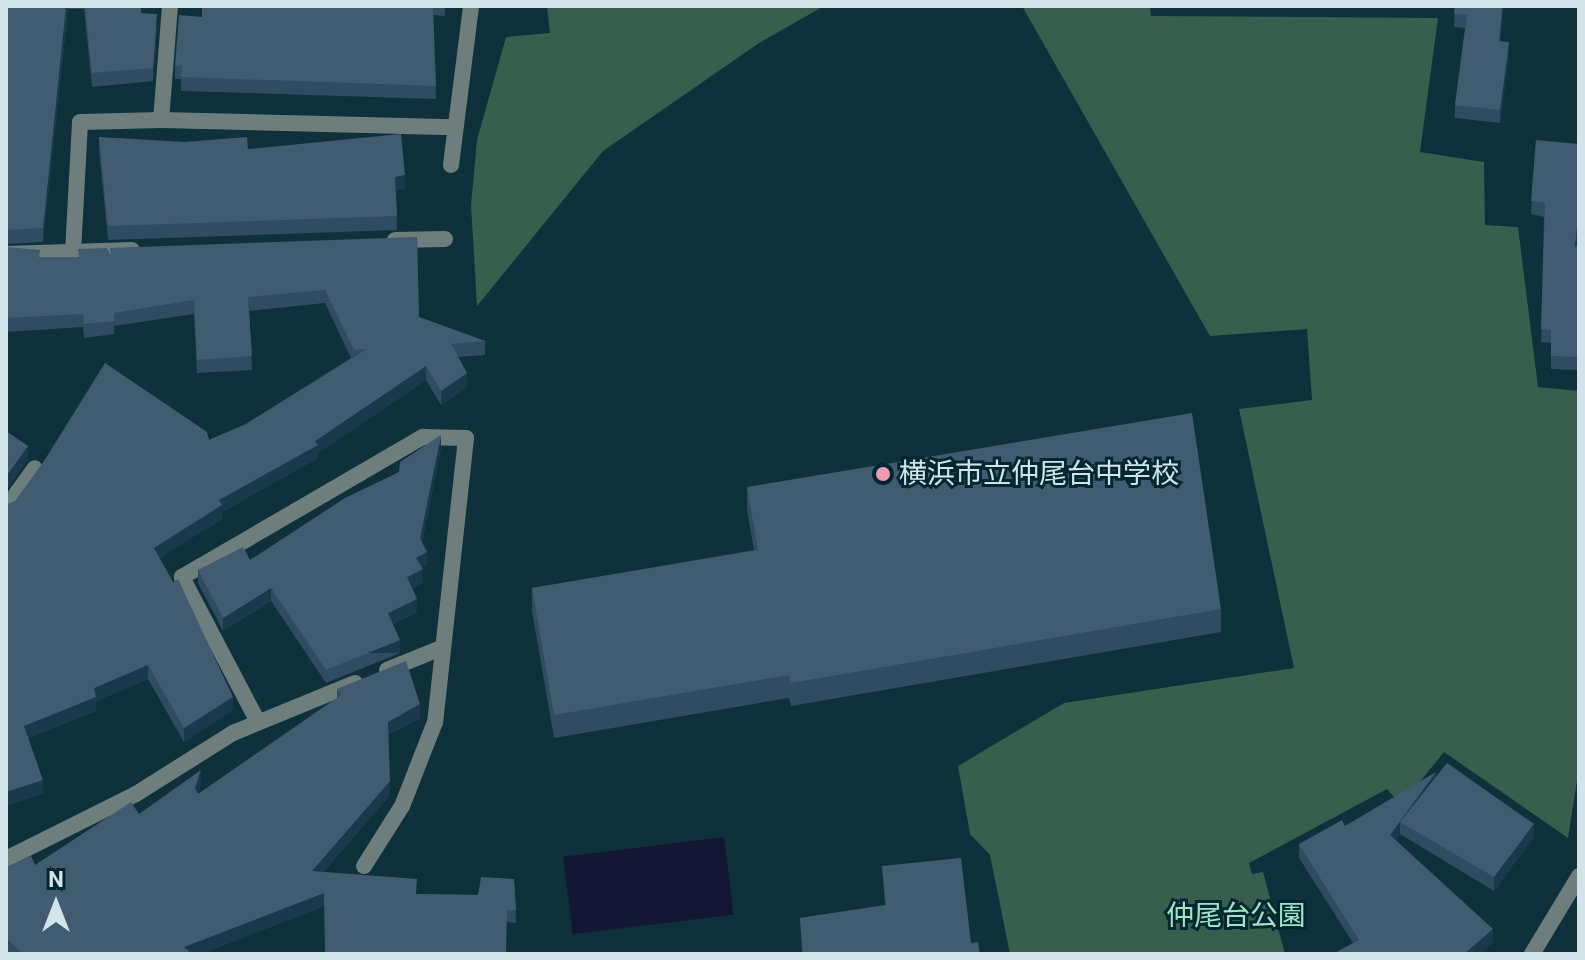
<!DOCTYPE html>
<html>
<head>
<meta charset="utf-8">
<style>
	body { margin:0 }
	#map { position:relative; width:1585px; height:960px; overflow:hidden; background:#0e313b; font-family:Roboto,"Noto Sans JP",sans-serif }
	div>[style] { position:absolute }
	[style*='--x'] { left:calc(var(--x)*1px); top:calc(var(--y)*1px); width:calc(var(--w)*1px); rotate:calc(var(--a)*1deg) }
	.green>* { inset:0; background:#3a5e4e }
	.water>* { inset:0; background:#141733; transform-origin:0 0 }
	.street>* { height:16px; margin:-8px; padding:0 8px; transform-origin:8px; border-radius:8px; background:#6d7e7d }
	.wall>* { inset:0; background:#304b62 }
	.shaded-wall>* { inset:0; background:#1b394c; transform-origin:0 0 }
	.building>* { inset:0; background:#415b71 }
	.dots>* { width:22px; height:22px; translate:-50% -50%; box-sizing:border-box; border:4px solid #032730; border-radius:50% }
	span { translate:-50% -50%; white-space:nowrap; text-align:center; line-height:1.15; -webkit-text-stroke:6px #032730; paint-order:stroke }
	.poi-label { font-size:28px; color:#d1e4ea }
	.left { translate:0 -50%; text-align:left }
	.park-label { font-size:28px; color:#9ee6c5 }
	.frame { position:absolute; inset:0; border:8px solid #d1e4ea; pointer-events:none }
	.north { position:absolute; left:16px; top:864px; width:80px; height:80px; -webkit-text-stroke:6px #032730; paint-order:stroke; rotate:0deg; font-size:22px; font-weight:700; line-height:32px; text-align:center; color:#d1e4ea }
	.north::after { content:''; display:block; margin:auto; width:28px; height:36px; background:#d1e4ea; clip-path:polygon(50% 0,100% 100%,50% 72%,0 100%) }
</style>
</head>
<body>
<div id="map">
	<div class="green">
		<div style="clip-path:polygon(547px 6px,824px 6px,759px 43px,603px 151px,477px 306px,471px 205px,477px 140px,506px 37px,550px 33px)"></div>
		<div style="clip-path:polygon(1022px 6px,1150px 6px,1151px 16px,1438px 18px,1420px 152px,1484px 162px,1485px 225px,1518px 227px,1538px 387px,1579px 391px,1579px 768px,1568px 838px,1444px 752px,1401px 805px,1387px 789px,1249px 863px,1252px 874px,1263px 872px,1285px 954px,1010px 954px,990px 855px,970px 834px,958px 766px,1064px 703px,1294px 668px,1239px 409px,1312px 400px,1307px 329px,1210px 336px)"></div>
	</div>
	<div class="water">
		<div style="left:724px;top:837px;width:78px;height:162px;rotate:83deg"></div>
	</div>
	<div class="street">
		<div style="--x:170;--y:6;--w:114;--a:94.5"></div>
		<div style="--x:161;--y:120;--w:293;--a:1.4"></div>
		<div style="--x:451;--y:165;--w:160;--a:-82.8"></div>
		<div style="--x:395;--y:240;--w:50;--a:-1.1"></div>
		<div style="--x:73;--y:252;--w:130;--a:-86.9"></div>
		<div style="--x:80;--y:122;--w:81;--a:-1.4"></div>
		<div style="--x:6;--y:254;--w:126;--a:-1.8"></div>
		<div style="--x:6;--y:508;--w:49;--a:-54.1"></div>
		<div style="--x:387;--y:670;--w:58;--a:-22.2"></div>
		<div style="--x:258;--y:722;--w:164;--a:-117.7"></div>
		<div style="--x:182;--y:577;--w:279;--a:-30.2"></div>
		<div style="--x:423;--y:437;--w:43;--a:1.3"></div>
		<div style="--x:466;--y:438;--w:286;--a:96.2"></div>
		<div style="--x:435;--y:722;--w:90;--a:111.4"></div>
		<div style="--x:402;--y:806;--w:71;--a:122.3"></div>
		<div style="--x:6;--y:859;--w:145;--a:-26.6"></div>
		<div style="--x:136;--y:794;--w:115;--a:-32.2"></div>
		<div style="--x:233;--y:733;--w:132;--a:-22.3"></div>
		<div style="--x:1532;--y:954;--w:91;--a:-58.9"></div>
	</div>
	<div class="wall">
		<div style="clip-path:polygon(6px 6px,141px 6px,141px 13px,157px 27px,153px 81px,92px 87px,84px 9px,68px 9px,43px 242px,6px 244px)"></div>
		<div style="clip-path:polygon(202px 6px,445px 6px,445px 16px,433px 15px,436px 99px,181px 91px,181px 79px,175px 79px,175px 66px,202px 17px)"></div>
		<div style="clip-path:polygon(1455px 6px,1503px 6px,1500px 41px,1509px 55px,1500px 123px,1455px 118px,1455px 105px,1465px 28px,1454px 27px)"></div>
		<div style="clip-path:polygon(99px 137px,248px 149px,405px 188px,396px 190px,397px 230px,108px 240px,99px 150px)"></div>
		<div style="clip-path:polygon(1536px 140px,1576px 246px,1579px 246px,1579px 370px,1551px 369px,1551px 343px,1541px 342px,1544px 217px,1531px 214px)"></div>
		<div style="clip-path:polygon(417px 237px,419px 317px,485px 341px,485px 355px,458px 357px,467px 387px,441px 405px,426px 380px,318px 453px,318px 458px,222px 512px,222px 519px,159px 558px,233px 710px,184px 742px,148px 679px,96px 701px,96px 711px,28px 738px,43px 793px,6px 806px,6px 505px,209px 440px,246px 424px,351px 358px,325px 303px,249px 311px,252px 370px,197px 373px,194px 314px,114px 326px,114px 334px,84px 338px,83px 327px,6px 332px,6px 247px,40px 257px,78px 257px)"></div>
		<div style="clip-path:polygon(441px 448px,422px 542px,427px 565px,422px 568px,423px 582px,412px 588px,417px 612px,393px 624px,400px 653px,326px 683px,271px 601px,223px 631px,198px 583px,198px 570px,250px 560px,399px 472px)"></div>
		<div style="clip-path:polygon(747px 487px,1221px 609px,1221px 632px,791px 706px,789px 698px,554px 738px,532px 611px,532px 588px,754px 550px,747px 510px)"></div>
		<div style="clip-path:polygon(337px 689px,420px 718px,388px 735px,390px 795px,323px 872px,416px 894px,478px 895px,514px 879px,516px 923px,324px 906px,201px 954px,9px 954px,6px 951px,6px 867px,35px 865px,201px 783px,198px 794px,337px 698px)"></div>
		<div style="clip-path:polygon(1436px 776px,1534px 837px,1494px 891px,1400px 834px,1396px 840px,1493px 942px,1480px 954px,1333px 954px,1353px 943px,1299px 858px,1299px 844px,1345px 826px)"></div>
		<div style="clip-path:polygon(882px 866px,971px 943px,980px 954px,802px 954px,800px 918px,885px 905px)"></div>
	</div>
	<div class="shaded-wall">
		<div style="clip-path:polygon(66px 6px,68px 6px,43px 242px,43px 228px)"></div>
		<div style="clip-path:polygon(157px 14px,157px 27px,153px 81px,153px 68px)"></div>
		<div style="clip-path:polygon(1509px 42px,1509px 55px,1500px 123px,1500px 110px)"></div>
		<div style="clip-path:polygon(405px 175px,405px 188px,395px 190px,395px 177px)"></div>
		<div style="clip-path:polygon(1579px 208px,1579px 222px,1575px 260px,1575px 247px)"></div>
		<div style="clip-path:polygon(426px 366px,426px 380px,318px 453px,318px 458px,222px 512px,222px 519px,154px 562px,154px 548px,219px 500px,315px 441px)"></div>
		<div style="clip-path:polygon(467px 373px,467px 387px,441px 405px,441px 391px)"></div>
		<div style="clip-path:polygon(441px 435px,441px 448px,420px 551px,420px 538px)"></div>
		<div style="clip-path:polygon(28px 446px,28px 460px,6px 491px,6px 477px)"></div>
		<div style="clip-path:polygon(427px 552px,427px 565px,416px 572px,416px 558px)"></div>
		<div style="clip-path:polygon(423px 569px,423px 582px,407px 590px,407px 577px)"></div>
		<div style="clip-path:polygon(271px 588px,271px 601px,223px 631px,223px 618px)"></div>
		<div style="clip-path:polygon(417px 599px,417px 612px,388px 626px,388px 613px)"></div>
		<div style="left:400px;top:640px;width:13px;height:80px;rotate:90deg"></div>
		<div style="clip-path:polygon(148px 665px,148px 679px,96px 701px,96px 711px,24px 740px,24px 726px,94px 688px)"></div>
		<div style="clip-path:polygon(233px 697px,233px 710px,184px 742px,184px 728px)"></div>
		<div style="clip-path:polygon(420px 704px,420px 718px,388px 735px,388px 722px)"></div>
		<div style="clip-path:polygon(201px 770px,201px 783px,195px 802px,195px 788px)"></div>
		<div style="clip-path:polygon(1436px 772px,1436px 785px,1400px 822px,1400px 834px,1390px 848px,1390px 835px)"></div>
		<div style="clip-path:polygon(43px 780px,43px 793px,6px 806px,6px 792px)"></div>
		<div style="clip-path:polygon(390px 781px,390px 795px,312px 884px,312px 871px)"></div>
		<div style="clip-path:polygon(1534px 824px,1534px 837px,1494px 891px,1494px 877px)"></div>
		<div style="clip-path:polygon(324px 893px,324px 906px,201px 954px,184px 954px,184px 947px)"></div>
		<div style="clip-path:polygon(1493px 929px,1493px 942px,1480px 954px,1464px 954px)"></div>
	</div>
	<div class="building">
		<div style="clip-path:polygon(6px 6px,66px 6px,43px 228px,6px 230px)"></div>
		<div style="clip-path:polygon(85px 6px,141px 6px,141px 13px,157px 14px,153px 68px,92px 73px)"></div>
		<div style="clip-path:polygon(202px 6px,433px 6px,436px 86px,181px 77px,182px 65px,175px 66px,179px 15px,202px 17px)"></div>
		<div style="clip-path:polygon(1455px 6px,1502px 6px,1499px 41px,1509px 42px,1500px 110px,1455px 105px,1467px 15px,1454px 14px)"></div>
		<div style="clip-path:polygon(401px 134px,405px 175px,395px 177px,397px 216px,108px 226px,99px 137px,185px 142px,247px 137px,248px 149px)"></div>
		<div style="clip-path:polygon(1536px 140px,1579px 144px,1579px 208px,1575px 247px,1579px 246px,1579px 357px,1551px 356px,1551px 330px,1541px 329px,1545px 203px,1531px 201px)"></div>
		<div style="clip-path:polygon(417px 237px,419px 317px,485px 341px,451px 344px,467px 373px,441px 391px,426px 366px,315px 441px,318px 445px,219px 500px,222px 505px,154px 548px,173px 582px,178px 579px,233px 697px,184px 728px,148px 665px,94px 688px,96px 697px,24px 726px,43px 780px,6px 792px,6px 505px,15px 501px,44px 461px,105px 363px,207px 432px,209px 440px,246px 424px,367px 349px,354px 350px,325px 290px,248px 297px,252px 356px,197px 360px,194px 300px,114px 313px,114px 321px,84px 324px,83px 314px,6px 318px,6px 247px,40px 250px,39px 257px,79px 257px,78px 249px,107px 248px,111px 257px,110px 248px)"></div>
		<div style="clip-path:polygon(1192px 413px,1221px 609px,791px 683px,789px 675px,554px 715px,532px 588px,758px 550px,747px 487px)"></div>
		<div style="clip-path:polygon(6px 431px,28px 446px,6px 477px)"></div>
		<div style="clip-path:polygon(441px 435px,420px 538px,427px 552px,416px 558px,423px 569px,407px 577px,417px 599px,388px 613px,400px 640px,326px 670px,271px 588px,223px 618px,198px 570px,243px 547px,250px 560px,345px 498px,399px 472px,400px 462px)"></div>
		<div style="clip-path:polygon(406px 661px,420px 704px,388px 722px,390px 781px,312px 871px,417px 879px,416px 894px,478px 895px,481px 877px,514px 879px,516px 910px,507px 910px,506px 954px,325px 954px,324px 893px,184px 947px,192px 954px,23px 954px,6px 938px,6px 867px,31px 856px,35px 865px,131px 802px,139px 814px,201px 770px,195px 788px,198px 794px,341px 695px,337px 689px)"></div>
		<div style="clip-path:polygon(1447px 763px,1534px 824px,1494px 877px,1400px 822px)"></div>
		<div style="clip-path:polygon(1436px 772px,1390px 835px,1493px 929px,1464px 954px,1333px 954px,1359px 940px,1299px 844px,1342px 820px,1345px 826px)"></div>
		<div style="clip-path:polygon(961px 858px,971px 943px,978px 942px,980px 954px,803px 954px,800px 918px,886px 905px,882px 866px)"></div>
	</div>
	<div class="dots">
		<div style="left:883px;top:474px;background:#f09ab5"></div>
	</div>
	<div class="poi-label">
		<span class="left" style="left:899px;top:474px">横浜市立仲尾台中学校</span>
	</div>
	<div class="park-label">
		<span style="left:1236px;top:916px">仲尾台公園</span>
	</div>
	<div class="frame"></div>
	<div class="north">N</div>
</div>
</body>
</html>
